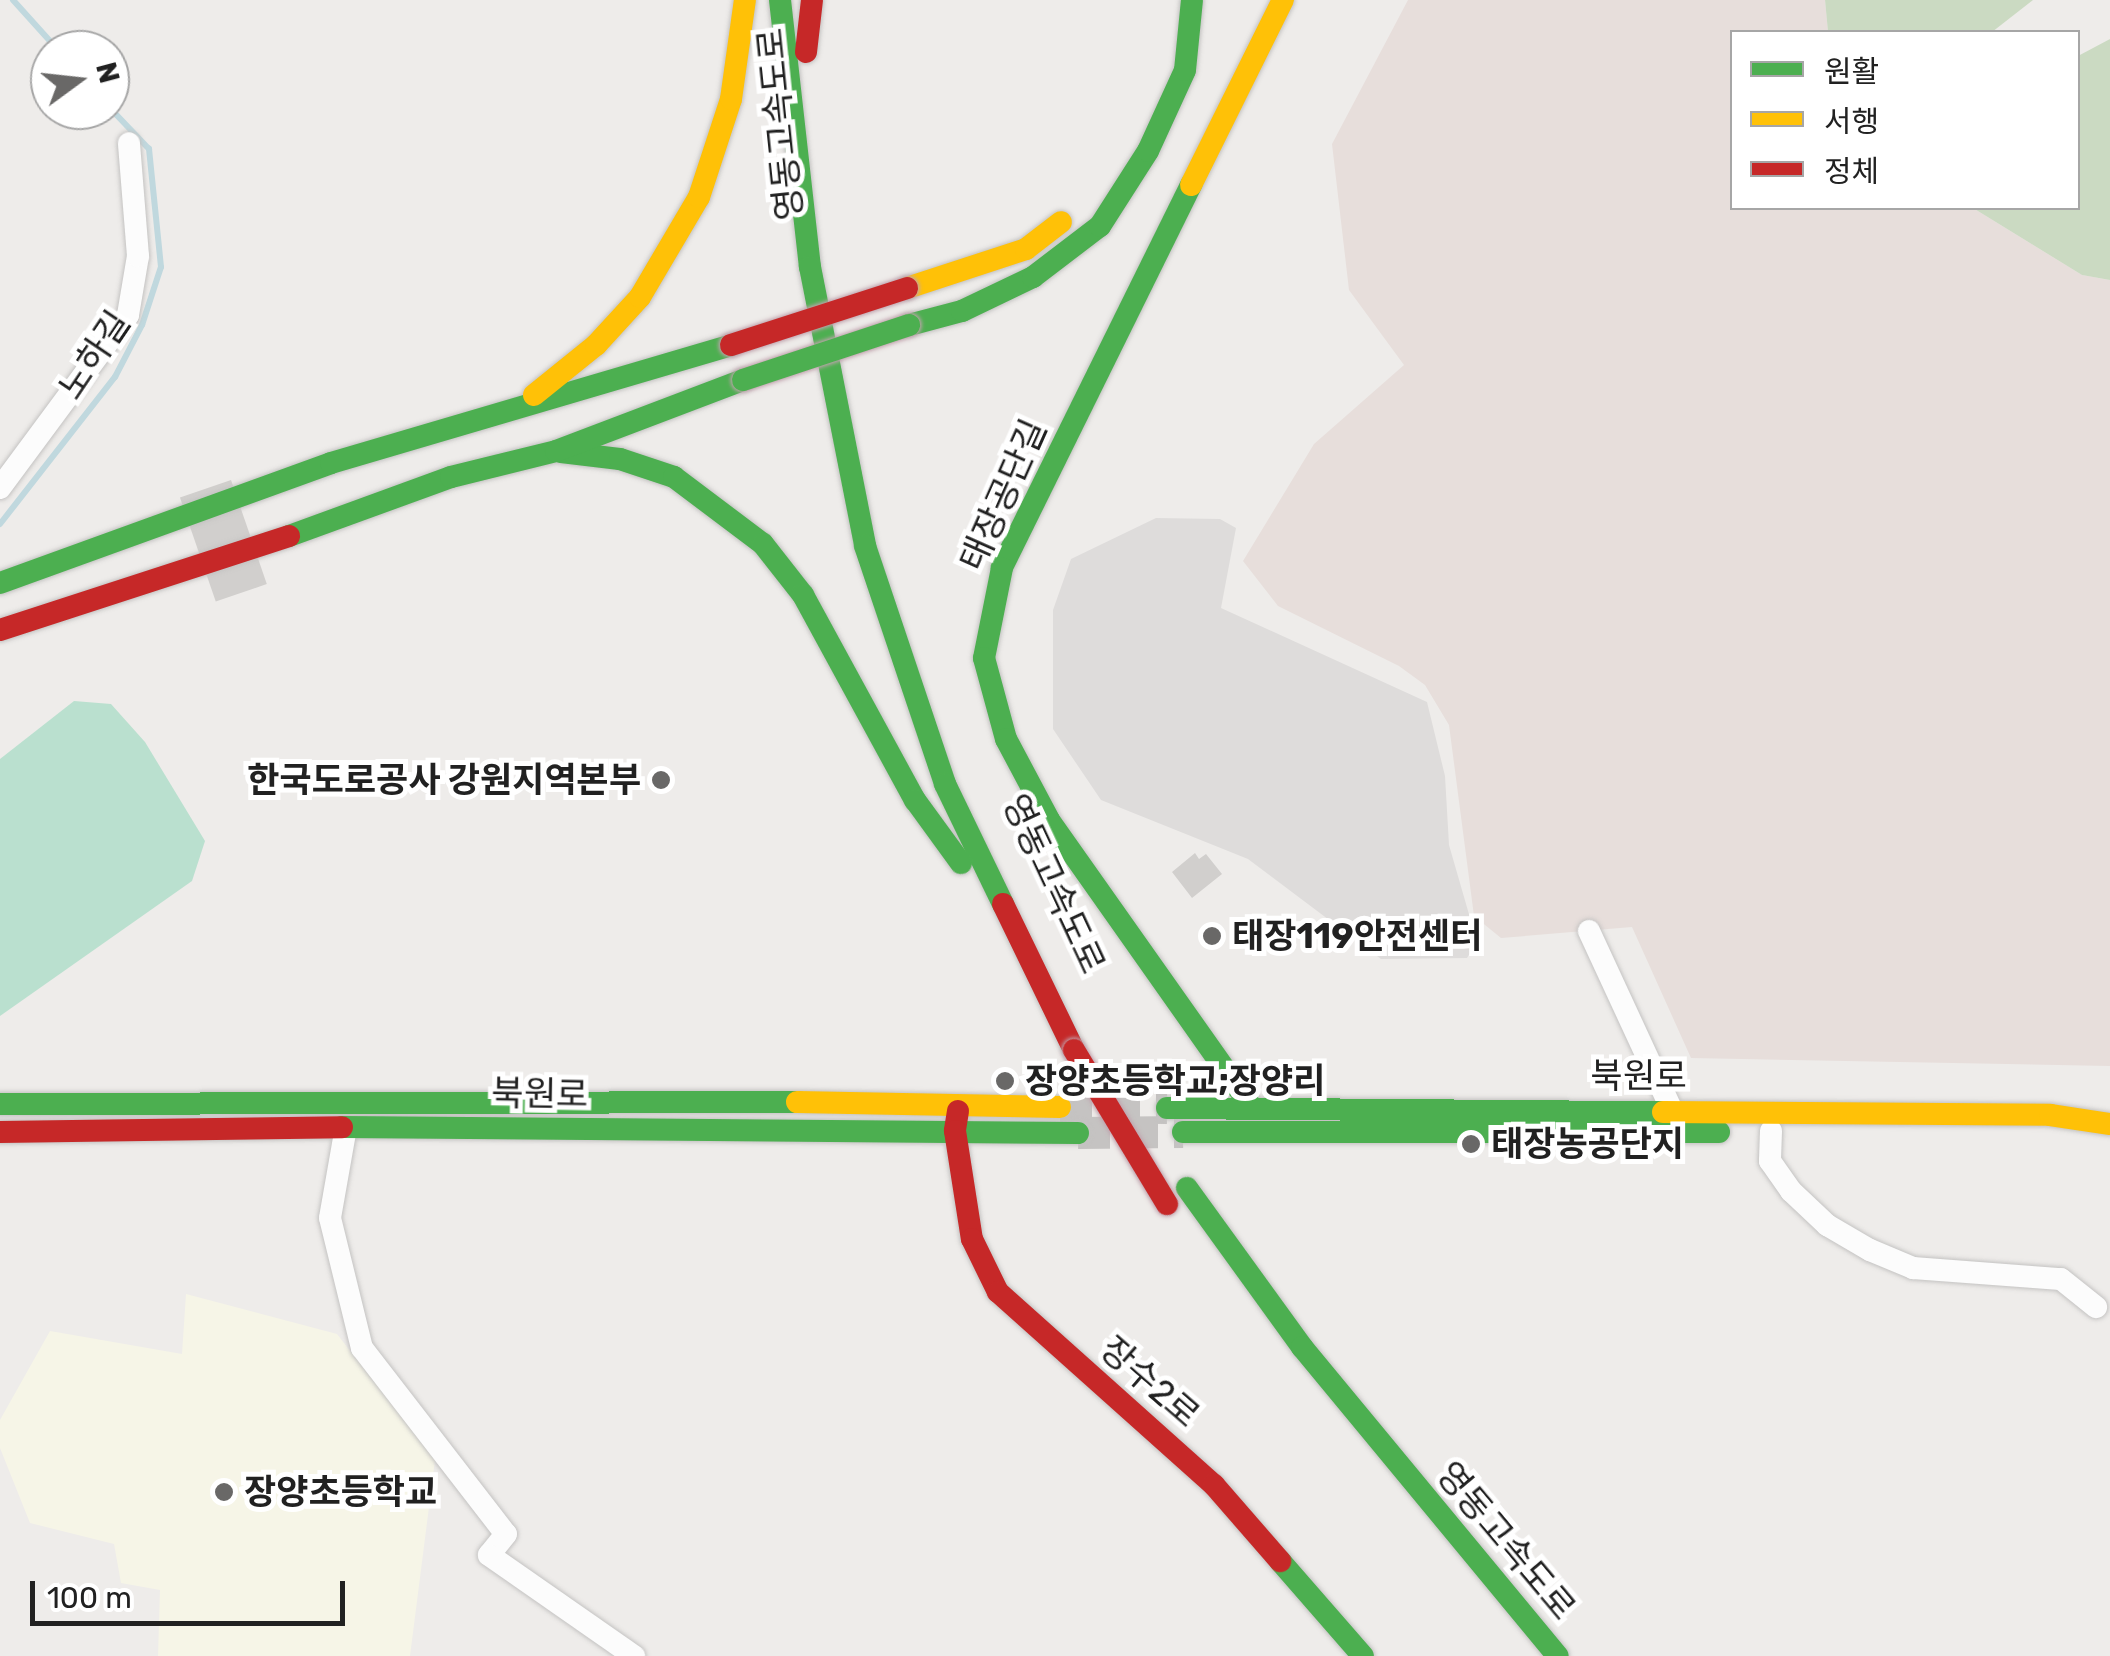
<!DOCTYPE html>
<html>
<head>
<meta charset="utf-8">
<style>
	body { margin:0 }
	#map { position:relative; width:2110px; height:1656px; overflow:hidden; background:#eeecea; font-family:Rubik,"Noto Sans KR",sans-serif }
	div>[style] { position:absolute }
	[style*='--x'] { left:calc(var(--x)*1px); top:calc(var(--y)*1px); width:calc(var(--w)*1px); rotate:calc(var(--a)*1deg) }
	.residential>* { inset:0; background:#dedcdb }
	.education>* { inset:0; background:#f6f5e7 }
	.military>* { inset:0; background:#e7dedb }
	.forest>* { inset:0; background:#cbdac2 }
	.pitch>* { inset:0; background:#bae0cf }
	.stream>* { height:6px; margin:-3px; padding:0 3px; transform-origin:3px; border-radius:3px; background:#c0d8de }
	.building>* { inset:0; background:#d1cfcd; transform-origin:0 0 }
	.secondary-tunnel>* { height:32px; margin-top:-16px; transform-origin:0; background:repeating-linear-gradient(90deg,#c5c3c2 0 32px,transparent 0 48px) }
	.roads { filter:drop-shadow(0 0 2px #c4c3c2) drop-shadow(0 0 2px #c4c3c2) }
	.street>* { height:22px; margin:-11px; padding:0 11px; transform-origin:11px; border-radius:11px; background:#fcfcfc }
	.fast>* { height:22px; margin:-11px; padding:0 11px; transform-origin:11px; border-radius:11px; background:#4caf50 }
	.slow>* { height:22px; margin:-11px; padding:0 11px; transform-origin:11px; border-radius:11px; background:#ffc107 }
	.jam>* { height:22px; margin:-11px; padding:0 11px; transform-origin:11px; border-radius:11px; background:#c62828 }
	.bridges { filter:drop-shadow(0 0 2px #c0a3ad) drop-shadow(0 0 2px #c0a3ad) }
	.fast-bridge>* { height:22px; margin:-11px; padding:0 11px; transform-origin:11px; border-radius:11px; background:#4caf50 }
	.jam-bridge>* { height:22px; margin:-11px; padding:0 11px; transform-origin:11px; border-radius:11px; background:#c62828 }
	.dots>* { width:28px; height:28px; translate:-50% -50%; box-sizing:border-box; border:5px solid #fff; border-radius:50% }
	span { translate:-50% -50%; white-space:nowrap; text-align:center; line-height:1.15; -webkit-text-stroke:10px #fff; paint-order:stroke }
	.street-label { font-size:35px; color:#212121 }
	.poi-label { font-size:35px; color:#212121; font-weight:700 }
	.right { translate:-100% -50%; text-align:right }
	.left { translate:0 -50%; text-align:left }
	.legend { position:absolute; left:1730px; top:30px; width:350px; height:180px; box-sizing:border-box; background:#fff; border:2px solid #a6a6a6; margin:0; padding:12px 18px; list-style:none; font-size:30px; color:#212121 }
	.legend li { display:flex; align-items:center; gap:20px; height:50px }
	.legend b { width:50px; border:2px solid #a6a6a6 }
	.north { position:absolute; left:30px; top:30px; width:100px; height:100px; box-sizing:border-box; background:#fff; border:2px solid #a6a6a6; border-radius:50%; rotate:75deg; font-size:28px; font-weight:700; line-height:40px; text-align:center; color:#212121 }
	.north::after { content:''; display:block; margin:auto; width:35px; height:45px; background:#696867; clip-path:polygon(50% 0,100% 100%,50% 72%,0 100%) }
	.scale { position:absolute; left:30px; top:1581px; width:315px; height:45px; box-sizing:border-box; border:5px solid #212121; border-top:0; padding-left:12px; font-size:30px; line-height:35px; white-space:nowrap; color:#212121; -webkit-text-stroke:8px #fff; paint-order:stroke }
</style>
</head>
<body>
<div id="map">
	<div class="residential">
		<div style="clip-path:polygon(1156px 518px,1220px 519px,1236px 528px,1221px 608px,1427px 702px,1445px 776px,1449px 845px,1477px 942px,1467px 958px,1381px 959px,1248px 859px,1101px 800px,1053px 729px,1053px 610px,1071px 559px)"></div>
	</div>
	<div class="education">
		<div style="clip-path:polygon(186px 1294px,337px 1334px,435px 1460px,410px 1656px,158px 1656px,160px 1590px,121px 1583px,114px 1544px,30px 1523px,0 1448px,0 1420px,50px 1331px,182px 1354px)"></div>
	</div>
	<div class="military">
		<div style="clip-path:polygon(1408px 0,1825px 0,1828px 32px,1732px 32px,1732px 208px,1973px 208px,2082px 275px,2110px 280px,2110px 1066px,1691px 1058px,1632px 927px,1501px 938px,1474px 916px,1449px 725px,1425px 685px,1399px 666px,1278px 606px,1243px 561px,1314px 444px,1404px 365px,1349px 290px,1332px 144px)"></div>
	</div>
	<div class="forest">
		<div style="clip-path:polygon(1825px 0,2033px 0,1992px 32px,1828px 32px)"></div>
		<div style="clip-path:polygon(2110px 39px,2110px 280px,2082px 275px,1973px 208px,2078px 208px,2078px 56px)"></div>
	</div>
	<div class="pitch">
		<div style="clip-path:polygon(74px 701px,111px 704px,145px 742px,205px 841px,192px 881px,0 1016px,0 759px)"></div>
	</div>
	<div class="stream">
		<div style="--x:13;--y:0;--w:67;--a:48"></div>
		<div style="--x:0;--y:524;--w:187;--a:-52"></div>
		<div style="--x:115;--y:377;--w:59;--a:-62.6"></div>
		<div style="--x:142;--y:325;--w:61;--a:-71.9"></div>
		<div style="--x:161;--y:267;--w:119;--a:-95.8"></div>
		<div style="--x:149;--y:149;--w:57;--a:-133.6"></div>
	</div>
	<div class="building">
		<div style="left:231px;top:480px;width:110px;height:54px;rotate:71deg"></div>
		<div style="clip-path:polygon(1195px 853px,1199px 859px,1206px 854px,1222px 874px,1192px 898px,1172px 872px)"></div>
	</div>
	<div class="secondary-tunnel">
		<div style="--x:1060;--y:1107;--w:107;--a:0.5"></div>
		<div style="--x:1078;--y:1133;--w:105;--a:-0.5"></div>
	</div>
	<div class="roads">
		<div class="street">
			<div style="--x:0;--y:488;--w:215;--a:-53.5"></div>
			<div style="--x:128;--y:315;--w:60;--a:-80.4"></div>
			<div style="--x:138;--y:256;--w:113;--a:-94.6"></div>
			<div style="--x:1589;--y:931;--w:198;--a:65.2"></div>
			<div style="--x:346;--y:1127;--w:92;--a:100"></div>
			<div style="--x:330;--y:1218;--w:134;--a:76.2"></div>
			<div style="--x:362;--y:1348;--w:235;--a:52.3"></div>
			<div style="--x:506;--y:1534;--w:27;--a:129"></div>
			<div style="--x:489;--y:1555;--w:177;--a:34.9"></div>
			<div style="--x:1771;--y:1131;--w:30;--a:92"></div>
			<div style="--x:1770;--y:1161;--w:37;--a:55"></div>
			<div style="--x:1791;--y:1191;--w:50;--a:43.4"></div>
			<div style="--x:1827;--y:1225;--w:50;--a:30.2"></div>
			<div style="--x:1870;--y:1250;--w:47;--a:22.7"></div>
			<div style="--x:1913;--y:1268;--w:148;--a:4.3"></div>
			<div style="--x:2061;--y:1279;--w:45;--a:38.7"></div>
		</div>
		<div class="fast">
			<div style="--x:780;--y:0;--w:269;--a:83.6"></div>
			<div style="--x:810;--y:267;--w:284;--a:78.8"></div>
			<div style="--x:865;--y:546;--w:251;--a:71.4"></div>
			<div style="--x:945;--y:784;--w:133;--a:64.2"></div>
			<div style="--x:1191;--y:185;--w:427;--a:116.3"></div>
			<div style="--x:1002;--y:568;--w:92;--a:101.3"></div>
			<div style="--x:984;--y:658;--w:84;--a:74.8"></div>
			<div style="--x:1006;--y:739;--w:92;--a:62"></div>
			<div style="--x:1049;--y:820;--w:352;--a:54.8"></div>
			<div style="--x:909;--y:325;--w:55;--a:-14.8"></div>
			<div style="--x:962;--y:311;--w:79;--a:-25.6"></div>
			<div style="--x:1033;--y:277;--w:84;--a:-37.3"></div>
			<div style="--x:1100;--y:226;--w:89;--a:-57.4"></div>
			<div style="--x:1148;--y:151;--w:89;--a:-65.4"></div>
			<div style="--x:1185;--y:70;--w:70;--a:-84.3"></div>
			<div style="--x:561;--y:452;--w:59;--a:6.8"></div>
			<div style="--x:620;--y:459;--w:57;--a:18.4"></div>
			<div style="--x:674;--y:477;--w:111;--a:37"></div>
			<div style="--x:763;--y:544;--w:65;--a:51.9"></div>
			<div style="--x:803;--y:595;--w:234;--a:61.4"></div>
			<div style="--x:915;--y:800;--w:78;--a:53.9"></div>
			<div style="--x:289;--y:536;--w:172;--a:-20"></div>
			<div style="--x:451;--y:477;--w:108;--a:-13.9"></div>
			<div style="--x:556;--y:451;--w:200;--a:-20.8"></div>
			<div style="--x:0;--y:583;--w:352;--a:-19.9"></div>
			<div style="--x:331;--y:463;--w:417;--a:-16.4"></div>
			<div style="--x:0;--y:1104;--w:797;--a:-0.14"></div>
			<div style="--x:1167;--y:1108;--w:496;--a:0.5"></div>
			<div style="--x:342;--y:1127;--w:736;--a:0.47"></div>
			<div style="--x:1183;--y:1132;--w:536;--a:0"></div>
			<div style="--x:1187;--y:1188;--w:196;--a:54.1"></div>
			<div style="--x:1302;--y:1347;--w:401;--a:50.4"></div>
			<div style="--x:1280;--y:1561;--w:126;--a:48.9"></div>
		</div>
		<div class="slow">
			<div style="--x:1191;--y:185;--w:207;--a:-63.6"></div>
			<div style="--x:907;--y:288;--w:125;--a:-18.1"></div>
			<div style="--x:1026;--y:249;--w:44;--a:-37.6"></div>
			<div style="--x:534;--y:395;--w:80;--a:-38.9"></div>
			<div style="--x:596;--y:345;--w:65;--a:-47.5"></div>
			<div style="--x:640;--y:297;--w:116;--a:-59.5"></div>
			<div style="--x:699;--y:197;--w:103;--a:-71.9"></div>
			<div style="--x:731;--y:99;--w:100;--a:-82"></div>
			<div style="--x:797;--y:1102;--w:263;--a:1.1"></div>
			<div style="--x:1663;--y:1112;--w:387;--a:0.4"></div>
			<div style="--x:2050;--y:1115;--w:61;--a:8.5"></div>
		</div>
		<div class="jam">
			<div style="--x:806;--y:52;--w:52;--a:-83.4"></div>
			<div style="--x:0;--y:630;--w:304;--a:-18"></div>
			<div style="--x:1003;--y:904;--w:162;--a:64.1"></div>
			<div style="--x:958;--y:1111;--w:20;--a:99"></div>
			<div style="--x:955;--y:1131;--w:109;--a:81.1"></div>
			<div style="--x:972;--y:1239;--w:59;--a:63.9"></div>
			<div style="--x:998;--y:1292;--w:290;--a:41.8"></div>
			<div style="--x:1214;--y:1485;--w:101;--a:49"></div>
			<div style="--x:0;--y:1132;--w:342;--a:-0.8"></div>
		</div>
	</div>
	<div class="bridges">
		<div class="fast-bridge">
			<div style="--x:743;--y:380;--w:175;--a:-18.3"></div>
		</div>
		<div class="jam-bridge">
			<div style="--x:731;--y:345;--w:185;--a:-17.9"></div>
			<div style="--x:1074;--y:1050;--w:180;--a:58.9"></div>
		</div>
	</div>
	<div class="dots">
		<div style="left:661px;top:780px;background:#696867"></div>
		<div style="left:1212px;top:936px;background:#696867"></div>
		<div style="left:1005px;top:1081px;background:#696867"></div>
		<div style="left:1471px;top:1144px;background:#696867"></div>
		<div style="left:224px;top:1492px;background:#696867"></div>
	</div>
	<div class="street-label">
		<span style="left:780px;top:124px;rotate:-96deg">영동고속도로</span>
		<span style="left:94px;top:355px;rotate:-56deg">노하길</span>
		<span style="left:1003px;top:495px;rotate:-66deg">태장공단길</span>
		<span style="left:1054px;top:884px;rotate:65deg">영동고속도로</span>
		<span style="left:1639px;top:1076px">북원로</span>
		<span style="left:540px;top:1094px;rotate:1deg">북원로</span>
		<span style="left:1150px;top:1382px;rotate:41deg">장수2로</span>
		<span style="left:1506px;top:1541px;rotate:50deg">영동고속도로</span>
	</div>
	<div class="poi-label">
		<span class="right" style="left:641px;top:780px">한국도로공사 강원지역본부</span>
		<span class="left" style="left:1232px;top:936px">태장119안전센터</span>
		<span class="left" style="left:1025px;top:1081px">장양초등학교;장양리</span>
		<span class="left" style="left:1491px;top:1144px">태장농공단지</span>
		<span class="left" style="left:244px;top:1492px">장양초등학교</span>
	</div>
	<ul class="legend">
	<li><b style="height:12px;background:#4caf50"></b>원활</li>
	<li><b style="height:12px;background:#ffc107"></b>서행</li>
	<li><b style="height:12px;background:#c62828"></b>정체</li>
	</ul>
	<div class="north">N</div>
	<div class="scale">100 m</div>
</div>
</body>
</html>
